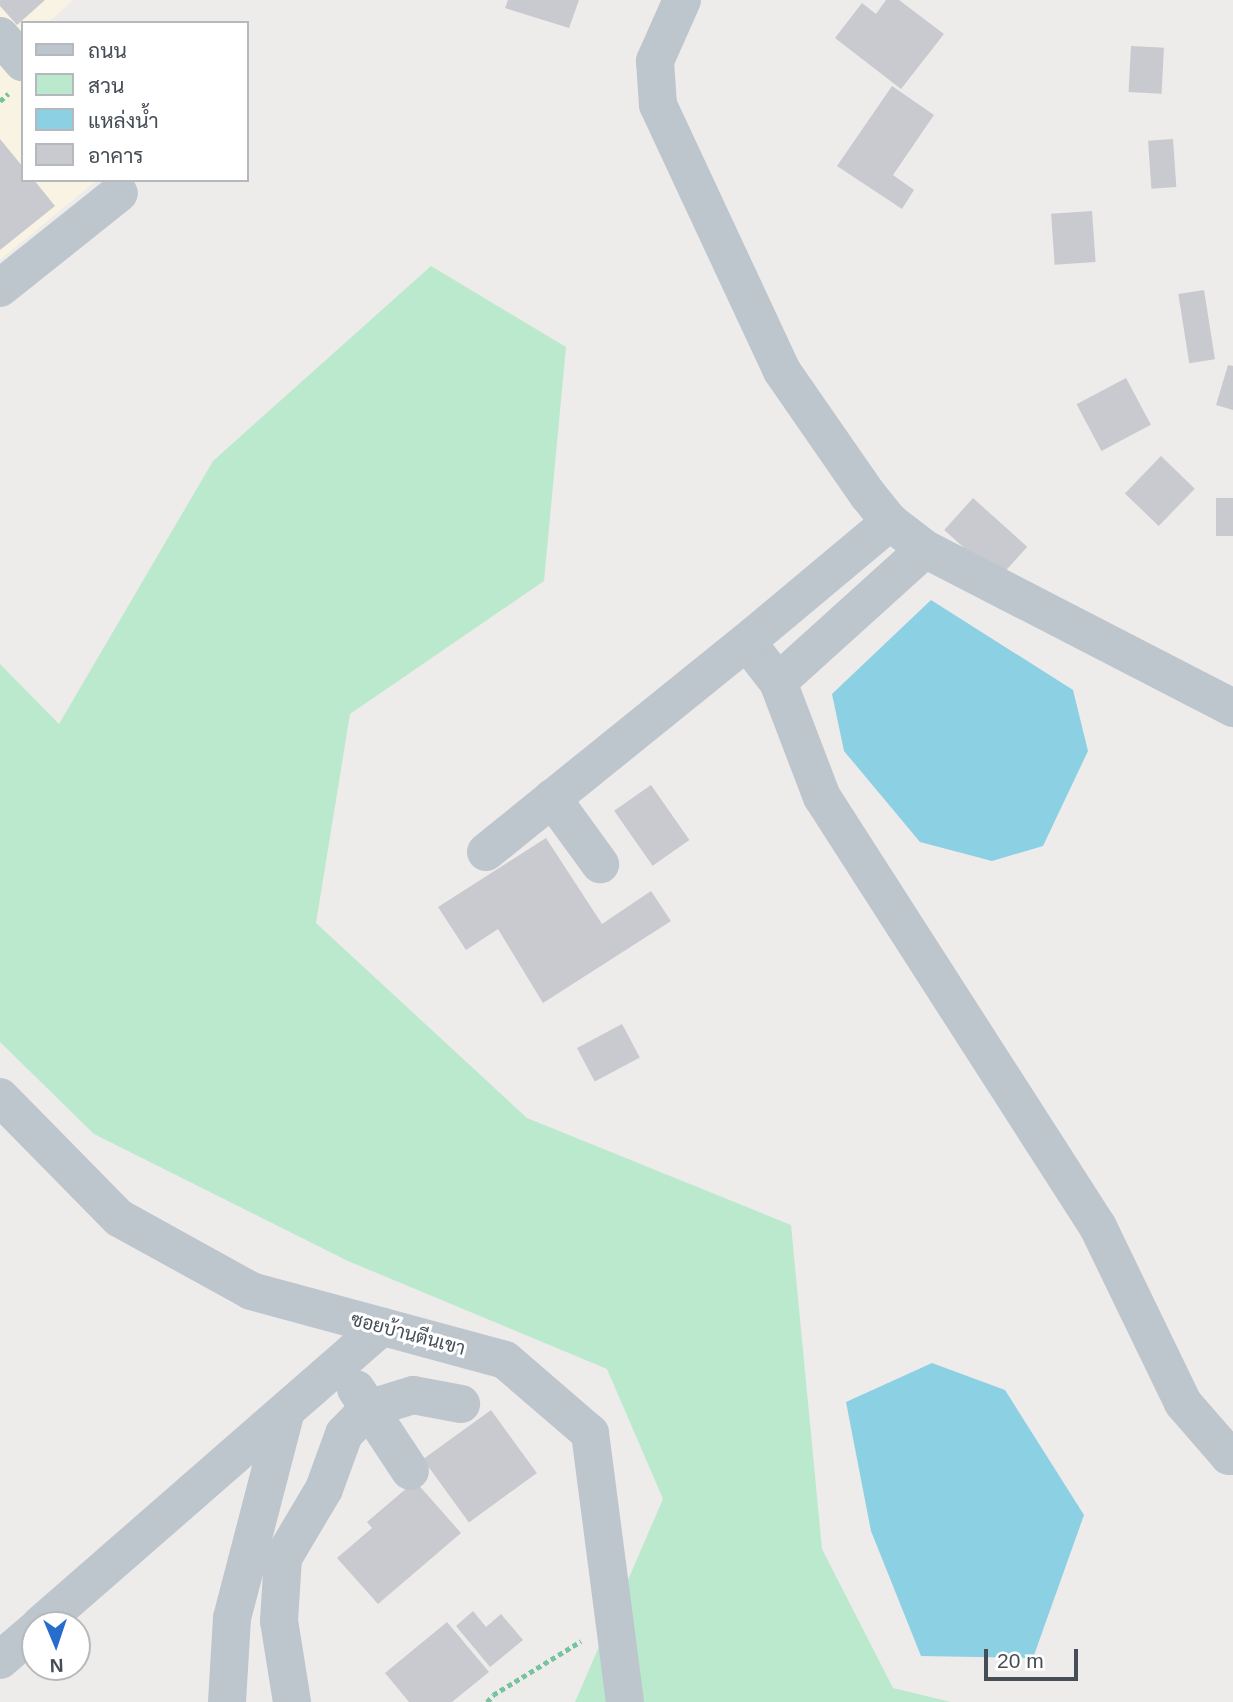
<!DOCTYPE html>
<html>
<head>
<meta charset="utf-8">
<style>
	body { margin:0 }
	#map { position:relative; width:1233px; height:1702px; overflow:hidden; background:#eeebeb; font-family:Helvetica,Sarabun,sans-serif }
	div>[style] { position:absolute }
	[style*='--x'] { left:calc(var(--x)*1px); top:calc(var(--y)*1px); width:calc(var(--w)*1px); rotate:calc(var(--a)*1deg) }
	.commercial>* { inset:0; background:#f9f3e4 }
	.green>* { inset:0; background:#bbe9ce }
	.water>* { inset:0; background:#8cd0e3 }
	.building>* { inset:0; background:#c8cad0; transform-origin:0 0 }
	.path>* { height:4.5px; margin-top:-2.25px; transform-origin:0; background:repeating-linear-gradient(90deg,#76c49f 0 5px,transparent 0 8.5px) }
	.minor>* { height:38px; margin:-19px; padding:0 19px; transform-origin:19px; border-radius:19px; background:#bdc5cd }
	span { translate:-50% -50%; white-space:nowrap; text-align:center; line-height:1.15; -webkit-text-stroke:6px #fff; paint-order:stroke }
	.street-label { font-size:19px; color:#454e57 }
	.legend { position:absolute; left:21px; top:21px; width:228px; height:161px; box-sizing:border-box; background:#fff; border:2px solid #b5b8bc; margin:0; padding:9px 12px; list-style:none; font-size:21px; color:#454e57 }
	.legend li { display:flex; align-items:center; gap:14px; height:35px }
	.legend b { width:35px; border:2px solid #b5b8bc }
	.north { position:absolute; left:21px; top:1611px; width:70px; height:70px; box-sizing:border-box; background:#fff; border:2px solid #b5b8bc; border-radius:50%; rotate:178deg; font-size:19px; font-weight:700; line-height:28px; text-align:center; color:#454e57 }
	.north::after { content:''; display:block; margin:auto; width:24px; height:32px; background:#276ecc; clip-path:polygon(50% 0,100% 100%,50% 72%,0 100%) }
	.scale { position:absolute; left:984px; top:1649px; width:94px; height:32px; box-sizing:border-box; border:4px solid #454e57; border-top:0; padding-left:9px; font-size:21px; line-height:24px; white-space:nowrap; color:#454e57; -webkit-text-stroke:5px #fff; paint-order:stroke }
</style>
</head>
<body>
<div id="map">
	<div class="commercial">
		<div style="clip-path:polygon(0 0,73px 0,48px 23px,23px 23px,23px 180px,97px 180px,0 260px)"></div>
	</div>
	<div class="green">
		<div style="clip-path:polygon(431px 266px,566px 347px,544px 581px,350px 714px,316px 923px,527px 1118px,791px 1225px,822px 1549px,893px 1688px,951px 1702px,575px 1702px,663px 1499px,607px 1369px,348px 1261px,94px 1134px,0 1042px,0 664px,59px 724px,213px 461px)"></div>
	</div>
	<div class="water">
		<div style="clip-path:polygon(931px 600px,1073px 690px,1088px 751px,1043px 846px,992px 861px,920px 842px,844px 751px,832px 694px)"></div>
		<div style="clip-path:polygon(932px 1363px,1005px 1390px,1084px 1515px,1033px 1658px,921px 1656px,871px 1531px,846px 1402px)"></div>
	</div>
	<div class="building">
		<div style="clip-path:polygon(0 0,45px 0,17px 25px,0 6px)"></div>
		<div style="clip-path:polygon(508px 0,579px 0,569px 28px,505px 8px)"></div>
		<div style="clip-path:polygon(886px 0,899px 0,944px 34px,901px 89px,835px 38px,862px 3px,876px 14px)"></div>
		<div style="left:1131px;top:46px;width:33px;height:46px;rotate:3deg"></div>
		<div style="clip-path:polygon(892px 86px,934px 115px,893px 175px,914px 190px,902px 209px,837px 166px)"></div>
		<div style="clip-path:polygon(0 139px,23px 167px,23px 180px,34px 180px,55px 206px,0 250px)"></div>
		<div style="left:1173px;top:139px;width:48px;height:25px;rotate:86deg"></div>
		<div style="left:1092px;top:211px;width:51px;height:41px;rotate:86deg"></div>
		<div style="left:1204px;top:290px;width:70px;height:26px;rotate:81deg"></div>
		<div style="clip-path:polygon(1228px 365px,1233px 366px,1233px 410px,1216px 405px)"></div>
		<div style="left:1126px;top:378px;width:53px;height:56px;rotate:62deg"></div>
		<div style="left:1161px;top:456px;width:47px;height:52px;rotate:44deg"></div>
		<div style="left:973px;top:498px;width:73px;height:43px;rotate:42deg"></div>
		<div style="left:1216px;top:498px;width:17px;height:38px"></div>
		<div style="left:651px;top:785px;width:67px;height:45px;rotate:55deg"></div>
		<div style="clip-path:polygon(546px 838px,602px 924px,651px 891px,671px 921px,543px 1003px,498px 929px,466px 950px,438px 907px)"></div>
		<div style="left:622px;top:1024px;width:38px;height:51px;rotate:62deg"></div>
		<div style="left:491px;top:1410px;width:78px;height:84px;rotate:54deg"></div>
		<div style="clip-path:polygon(415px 1481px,461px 1533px,378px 1604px,337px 1558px,372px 1528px,367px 1522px)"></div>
		<div style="clip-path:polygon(473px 1611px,486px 1627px,501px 1614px,523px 1640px,490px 1667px,456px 1626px)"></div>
		<div style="clip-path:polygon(447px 1622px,489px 1672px,452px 1702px,409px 1702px,385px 1673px)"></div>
	</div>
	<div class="path">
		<div style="--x:0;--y:101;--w:11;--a:-41"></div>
		<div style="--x:487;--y:1702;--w:9;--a:-49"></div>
		<div style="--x:493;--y:1695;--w:103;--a:-31.5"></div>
	</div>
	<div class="minor">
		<div style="--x:682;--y:0;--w:67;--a:113.9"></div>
		<div style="--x:655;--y:61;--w:44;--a:86.1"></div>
		<div style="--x:658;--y:105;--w:293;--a:65"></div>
		<div style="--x:782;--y:371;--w:151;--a:55.3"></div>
		<div style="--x:868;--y:495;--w:35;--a:51"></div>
		<div style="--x:890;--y:522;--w:44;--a:37.6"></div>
		<div style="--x:925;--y:549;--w:347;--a:27.3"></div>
		<div style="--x:0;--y:36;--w:35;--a:49"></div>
		<div style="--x:0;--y:288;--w:152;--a:-38.6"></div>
		<div style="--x:747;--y:642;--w:51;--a:52.2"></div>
		<div style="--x:778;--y:682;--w:123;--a:69.1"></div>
		<div style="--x:822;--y:797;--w:511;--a:57.31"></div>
		<div style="--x:1098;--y:1227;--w:195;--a:64.2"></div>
		<div style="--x:1183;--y:1403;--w:70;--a:49"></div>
		<div style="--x:1229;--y:1456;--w:4;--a:0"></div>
		<div style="--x:778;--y:682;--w:198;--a:-42.1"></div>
		<div style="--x:552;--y:798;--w:82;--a:54"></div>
		<div style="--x:486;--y:852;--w:347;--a:-38.9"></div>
		<div style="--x:756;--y:634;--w:175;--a:-39.9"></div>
		<div style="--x:0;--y:1097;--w:170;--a:45.5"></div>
		<div style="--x:119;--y:1218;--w:151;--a:28.9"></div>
		<div style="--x:251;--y:1291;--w:263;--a:15.2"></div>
		<div style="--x:505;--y:1360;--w:112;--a:40.7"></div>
		<div style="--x:590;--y:1433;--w:271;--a:82.6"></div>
		<div style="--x:356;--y:1389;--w:98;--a:56.6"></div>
		<div style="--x:40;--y:1625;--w:454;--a:-41.1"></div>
		<div style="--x:0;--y:1660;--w:46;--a:-40.6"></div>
		<div style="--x:227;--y:1702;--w:84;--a:-86.6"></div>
		<div style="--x:232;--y:1618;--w:214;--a:-75.4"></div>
		<div style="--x:292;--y:1702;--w:82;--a:-99.1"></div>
		<div style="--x:279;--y:1621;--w:63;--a:-86.4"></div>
		<div style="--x:283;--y:1558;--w:80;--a:-59.3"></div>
		<div style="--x:324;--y:1489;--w:59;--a:-70"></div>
		<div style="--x:344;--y:1434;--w:35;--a:-46"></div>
		<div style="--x:368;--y:1409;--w:47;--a:-17.3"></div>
		<div style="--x:413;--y:1395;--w:49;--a:10.6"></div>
	</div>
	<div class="street-label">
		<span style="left:408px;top:1334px;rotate:15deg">ซอยบ้านตีนเขา</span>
	</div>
	<ul class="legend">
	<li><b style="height:9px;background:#bdc5cd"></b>ถนน</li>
	<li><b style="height:19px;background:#bbe9ce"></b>สวน</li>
	<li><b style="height:19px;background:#8cd0e3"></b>แหล่งน้ำ</li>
	<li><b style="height:19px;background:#c8cad0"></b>อาคาร</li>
	</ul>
	<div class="north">N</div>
	<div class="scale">20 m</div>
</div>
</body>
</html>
